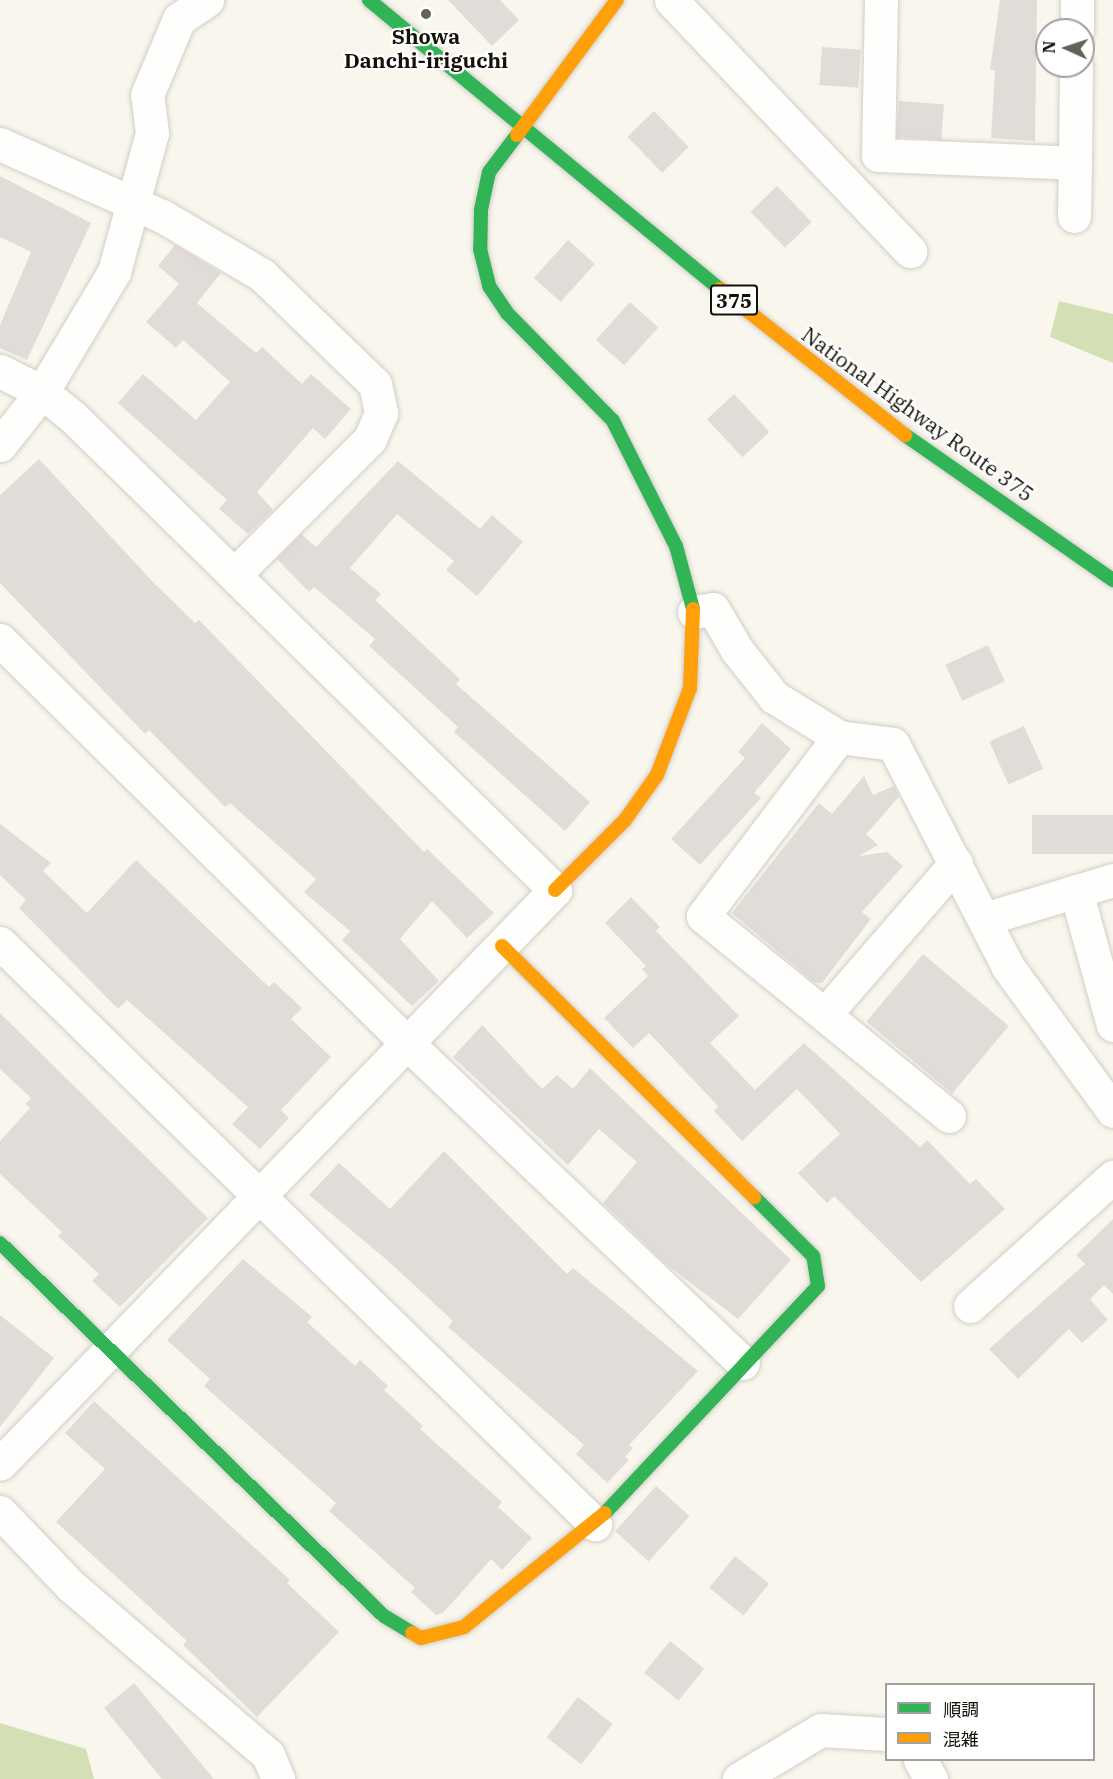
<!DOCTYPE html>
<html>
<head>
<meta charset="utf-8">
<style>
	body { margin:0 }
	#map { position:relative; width:1113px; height:1779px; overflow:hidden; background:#f9f6ee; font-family:"IBM Plex Serif","Noto Sans JP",serif }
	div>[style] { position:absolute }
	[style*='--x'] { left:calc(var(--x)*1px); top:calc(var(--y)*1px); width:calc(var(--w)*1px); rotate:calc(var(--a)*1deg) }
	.forest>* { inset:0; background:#d5dfb5 }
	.building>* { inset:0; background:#e2dcd9; transform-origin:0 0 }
	.roads { filter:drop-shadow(0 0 2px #d1cec6) drop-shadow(0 0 2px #d1cec6) }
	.street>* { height:33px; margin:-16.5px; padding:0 16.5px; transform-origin:16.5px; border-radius:16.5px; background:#fefefc }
	.fast>* { height:14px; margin:-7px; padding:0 7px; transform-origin:7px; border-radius:7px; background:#30b455 }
	.slow>* { height:14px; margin:-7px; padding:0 7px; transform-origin:7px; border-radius:7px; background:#ff9f0a }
	.dots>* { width:16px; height:16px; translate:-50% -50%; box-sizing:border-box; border:3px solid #fff; border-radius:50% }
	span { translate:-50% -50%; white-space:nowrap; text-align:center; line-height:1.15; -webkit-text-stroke:4.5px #fff; paint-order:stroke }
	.shield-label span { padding:2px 4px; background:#fff; border:2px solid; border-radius:4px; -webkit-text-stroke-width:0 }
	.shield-label { font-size:20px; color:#141108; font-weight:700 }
	.poi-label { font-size:21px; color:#141108; font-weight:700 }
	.street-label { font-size:21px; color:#141108 }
	.legend { position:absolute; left:885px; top:1683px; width:210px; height:78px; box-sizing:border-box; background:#fff; border:2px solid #a1a09c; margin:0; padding:8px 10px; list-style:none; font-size:18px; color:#141108 }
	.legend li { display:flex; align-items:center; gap:12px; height:30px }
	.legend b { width:30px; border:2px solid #a1a09c }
	.north { position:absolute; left:1035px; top:18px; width:60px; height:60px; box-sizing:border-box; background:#fff; border:2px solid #a1a09c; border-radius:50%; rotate:273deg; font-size:16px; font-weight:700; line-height:24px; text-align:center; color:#141108 }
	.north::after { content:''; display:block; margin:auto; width:21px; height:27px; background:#646158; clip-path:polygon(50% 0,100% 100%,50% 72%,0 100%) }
</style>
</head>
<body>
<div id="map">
	<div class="forest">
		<div style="clip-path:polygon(1059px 301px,1113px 314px,1113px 363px,1050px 337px)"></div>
		<div style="clip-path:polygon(0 1723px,86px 1749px,94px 1779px,0 1779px)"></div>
	</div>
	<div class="building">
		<div style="clip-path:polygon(448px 0,500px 0,519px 20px,492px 46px)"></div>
		<div style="clip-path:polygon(1000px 0,1037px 0,1035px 141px,991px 138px,995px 70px,990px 70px)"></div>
		<div style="left:822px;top:47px;width:39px;height:38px;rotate:4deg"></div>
		<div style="left:899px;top:101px;width:45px;height:36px;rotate:4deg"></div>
		<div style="left:654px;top:111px;width:50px;height:37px;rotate:46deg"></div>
		<div style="clip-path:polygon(0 176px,91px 223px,27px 360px,0 348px,0 325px,31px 252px,0 237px)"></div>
		<div style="left:777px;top:186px;width:50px;height:37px;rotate:46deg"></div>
		<div style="left:568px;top:240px;width:36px;height:51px;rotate:42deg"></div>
		<div style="clip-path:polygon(175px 245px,221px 273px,197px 303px,256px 353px,262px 347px,302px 384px,311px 374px,351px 409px,325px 439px,313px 428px,257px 492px,273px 510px,248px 534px,219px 509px,227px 500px,118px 403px,143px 374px,196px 420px,230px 382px,183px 340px,176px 348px,146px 322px,179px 284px,158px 266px)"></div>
		<div style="left:630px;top:302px;width:38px;height:51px;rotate:42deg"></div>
		<div style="left:734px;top:394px;width:52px;height:37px;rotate:47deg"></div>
		<div style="clip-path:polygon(39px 459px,153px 582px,195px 623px,199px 620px,424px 852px,427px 849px,494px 913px,467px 938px,432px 901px,400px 939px,439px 981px,412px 1006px,342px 940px,350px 931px,304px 892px,316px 879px,230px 803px,225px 807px,149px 730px,145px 734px,0 583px,0 495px)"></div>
		<div style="clip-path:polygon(398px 461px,480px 529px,492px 515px,523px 542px,477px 596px,446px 570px,454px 561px,397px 514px,350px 568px,381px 594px,375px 600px,460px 679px,456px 684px,590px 802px,565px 831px,454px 732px,458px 727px,369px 646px,375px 639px,314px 587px,309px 592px,277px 559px,301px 534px,316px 547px)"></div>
		<div style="left:988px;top:645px;width:40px;height:47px;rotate:65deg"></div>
		<div style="clip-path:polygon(762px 723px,791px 749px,754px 793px,761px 798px,700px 865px,671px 839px,745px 758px,738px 752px)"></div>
		<div style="left:1024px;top:726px;width:47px;height:38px;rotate:66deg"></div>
		<div style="clip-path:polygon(864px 776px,873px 795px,894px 786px,899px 797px,866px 834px,878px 845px,859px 856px,887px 852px,903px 866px,862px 912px,871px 919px,822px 983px,815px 983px,732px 913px,819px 803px,832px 814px)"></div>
		<div style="left:1113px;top:815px;width:39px;height:81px;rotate:90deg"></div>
		<div style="clip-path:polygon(0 824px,51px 863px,43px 871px,87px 913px,136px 860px,269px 987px,274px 982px,302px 1008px,291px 1019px,331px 1057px,281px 1110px,289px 1118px,260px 1149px,232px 1124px,248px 1107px,127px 1000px,118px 1009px,19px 908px,26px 900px,0 875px)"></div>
		<div style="clip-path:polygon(631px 897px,660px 927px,656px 931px,739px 1016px,710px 1043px,755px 1090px,804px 1043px,920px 1147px,927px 1140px,970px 1184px,976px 1179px,1005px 1209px,921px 1282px,834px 1196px,827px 1203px,798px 1173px,840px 1134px,797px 1089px,742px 1141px,714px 1111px,718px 1106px,649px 1033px,633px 1048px,604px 1018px,648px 976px,642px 969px,646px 966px,605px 923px)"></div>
		<div style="left:923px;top:954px;width:112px;height:88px;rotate:40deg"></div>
		<div style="clip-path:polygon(0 1013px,208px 1218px,120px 1307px,92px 1281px,99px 1274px,58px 1236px,62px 1232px,0 1174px,0 1141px,30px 1108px,25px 1104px,31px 1098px,0 1069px)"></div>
		<div style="clip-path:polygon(482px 1025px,542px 1089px,557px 1075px,573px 1089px,590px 1068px,791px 1260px,738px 1319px,666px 1264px,603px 1203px,637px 1162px,599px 1129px,568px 1165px,453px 1057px)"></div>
		<div style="clip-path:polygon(444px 1151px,567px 1274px,573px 1268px,698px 1371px,629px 1445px,633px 1448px,625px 1457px,629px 1460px,607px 1483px,576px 1454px,584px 1445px,448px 1327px,453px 1321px,387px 1260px,309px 1195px,339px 1163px,390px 1209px)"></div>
		<div style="clip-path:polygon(1113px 1219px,1113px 1294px,1104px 1285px,1090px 1299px,1108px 1320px,1082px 1343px,1069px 1329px,1018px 1379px,989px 1349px,1085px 1264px,1076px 1255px)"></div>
		<div style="clip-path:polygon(243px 1259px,312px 1317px,307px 1322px,355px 1366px,360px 1360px,388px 1386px,384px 1390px,423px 1426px,420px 1429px,502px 1502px,498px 1507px,532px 1538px,502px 1570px,491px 1559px,443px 1613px,436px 1615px,411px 1592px,415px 1588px,329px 1511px,336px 1503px,204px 1386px,210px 1379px,167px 1340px)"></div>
		<div style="clip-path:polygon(0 1315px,54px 1358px,0 1427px)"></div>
		<div style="clip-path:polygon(94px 1401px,290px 1580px,287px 1583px,339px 1632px,257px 1717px,183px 1645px,187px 1641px,56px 1522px,105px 1469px,65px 1433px)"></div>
		<div style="left:656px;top:1486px;width:45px;height:61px;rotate:42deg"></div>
		<div style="left:735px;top:1556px;width:44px;height:41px;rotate:39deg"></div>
		<div style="left:670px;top:1641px;width:44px;height:41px;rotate:39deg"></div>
		<div style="clip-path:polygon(134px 1683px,214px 1779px,162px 1779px,104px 1708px)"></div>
		<div style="left:578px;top:1697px;width:44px;height:51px;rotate:38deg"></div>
	</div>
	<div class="roads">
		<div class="street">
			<div style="--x:671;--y:0;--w:347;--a:46.4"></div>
			<div style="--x:881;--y:0;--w:155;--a:91.1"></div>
			<div style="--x:878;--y:155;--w:197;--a:2.3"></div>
			<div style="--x:1075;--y:163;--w:97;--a:-89.4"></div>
			<div style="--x:1077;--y:30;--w:30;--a:-90"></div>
			<div style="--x:0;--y:144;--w:177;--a:24"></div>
			<div style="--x:162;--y:216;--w:116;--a:30.5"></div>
			<div style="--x:262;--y:275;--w:157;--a:44"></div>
			<div style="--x:375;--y:384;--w:30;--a:78"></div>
			<div style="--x:381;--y:413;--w:28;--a:113"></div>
			<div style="--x:370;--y:439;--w:192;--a:135"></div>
			<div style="--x:1074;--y:216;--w:53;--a:-88.9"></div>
			<div style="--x:0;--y:371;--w:47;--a:26.6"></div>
			<div style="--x:42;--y:392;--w:38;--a:39"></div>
			<div style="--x:72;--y:416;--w:677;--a:44.46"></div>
			<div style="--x:555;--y:890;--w:798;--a:134.04"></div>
			<div style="--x:0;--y:445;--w:68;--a:-51.6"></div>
			<div style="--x:42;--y:392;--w:140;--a:-59"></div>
			<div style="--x:114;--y:272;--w:144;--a:-74.7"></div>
			<div style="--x:152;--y:133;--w:38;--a:-97"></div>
			<div style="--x:147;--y:95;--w:82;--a:-67.2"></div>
			<div style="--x:179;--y:19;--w:34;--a:-34"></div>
			<div style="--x:694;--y:612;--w:19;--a:-9"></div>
			<div style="--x:713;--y:609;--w:48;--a:59.7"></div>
			<div style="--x:737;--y:650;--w:60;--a:51.8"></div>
			<div style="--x:774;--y:697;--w:76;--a:31.6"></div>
			<div style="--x:0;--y:640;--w:576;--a:44.72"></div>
			<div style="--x:409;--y:1045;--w:461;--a:43.6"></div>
			<div style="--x:1076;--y:891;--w:139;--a:74.6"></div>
			<div style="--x:984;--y:919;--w:135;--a:-16.8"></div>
			<div style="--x:0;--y:943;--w:832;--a:44.32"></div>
			<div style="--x:825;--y:1014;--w:200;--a:-49.1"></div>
			<div style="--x:949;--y:1116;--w:317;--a:-140.9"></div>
			<div style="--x:703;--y:916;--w:225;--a:-52.8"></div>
			<div style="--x:839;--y:737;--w:54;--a:7.4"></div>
			<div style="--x:893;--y:744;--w:251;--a:62.7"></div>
			<div style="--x:1008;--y:967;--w:178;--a:53.9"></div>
			<div style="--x:970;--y:1306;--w:193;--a:-42.1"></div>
			<div style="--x:0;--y:1512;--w:103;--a:46.2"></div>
			<div style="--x:71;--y:1586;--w:260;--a:40.6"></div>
			<div style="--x:268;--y:1755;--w:26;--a:67"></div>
			<div style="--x:920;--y:1760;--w:22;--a:60"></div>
			<div style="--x:739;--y:1779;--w:96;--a:-30.9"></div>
			<div style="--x:821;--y:1730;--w:65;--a:3.5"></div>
		</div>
		<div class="fast">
			<div style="--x:369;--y:0;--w:455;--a:39.5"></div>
			<div style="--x:517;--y:135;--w:46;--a:127.1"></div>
			<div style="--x:489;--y:172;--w:39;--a:102"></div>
			<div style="--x:481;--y:210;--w:39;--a:91"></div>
			<div style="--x:480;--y:249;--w:38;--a:76"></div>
			<div style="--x:489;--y:286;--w:32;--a:56"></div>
			<div style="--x:507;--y:313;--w:151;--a:45.5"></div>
			<div style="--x:613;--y:421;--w:140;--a:63.3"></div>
			<div style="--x:676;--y:546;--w:65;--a:74.9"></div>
			<div style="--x:905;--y:435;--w:254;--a:34.9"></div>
			<div style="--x:0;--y:1243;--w:535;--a:44.17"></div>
			<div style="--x:384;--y:1616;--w:33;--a:31"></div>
			<div style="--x:605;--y:1513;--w:311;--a:-46.8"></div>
			<div style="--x:818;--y:1286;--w:30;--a:-99"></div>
			<div style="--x:813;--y:1256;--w:83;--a:-135"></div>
		</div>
		<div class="slow">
			<div style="--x:517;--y:135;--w:168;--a:-53.5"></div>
			<div style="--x:720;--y:289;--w:236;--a:38.3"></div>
			<div style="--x:555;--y:890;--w:99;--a:-45"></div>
			<div style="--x:625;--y:820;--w:55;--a:-54.6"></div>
			<div style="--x:657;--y:775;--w:93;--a:-69.2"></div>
			<div style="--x:690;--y:688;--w:79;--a:-87.8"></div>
			<div style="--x:502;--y:946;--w:356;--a:44.9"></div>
			<div style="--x:412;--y:1633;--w:10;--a:29"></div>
			<div style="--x:421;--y:1638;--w:44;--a:-14.3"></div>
			<div style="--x:464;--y:1627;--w:181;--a:-39"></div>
		</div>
	</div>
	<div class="dots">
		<div style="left:426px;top:14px;background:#646158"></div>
	</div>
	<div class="shield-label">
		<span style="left:734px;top:300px">375</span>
	</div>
	<div class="poi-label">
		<span style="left:426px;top:48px">Showa<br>Danchi-iriguchi</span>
	</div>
	<div class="street-label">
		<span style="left:918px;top:414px;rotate:36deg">National Highway Route 375</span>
	</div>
	<ul class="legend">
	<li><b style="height:8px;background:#30b455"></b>順調</li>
	<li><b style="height:8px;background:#ff9f0a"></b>混雑</li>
	</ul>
	<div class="north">N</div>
</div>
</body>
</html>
